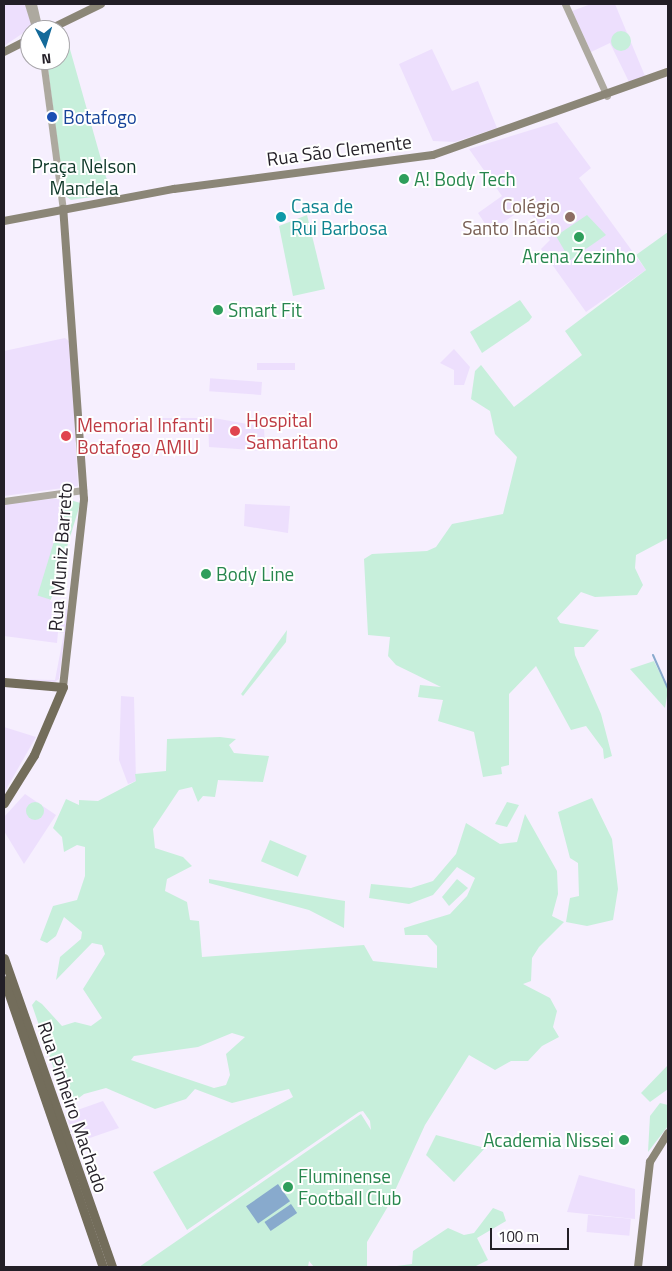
<!DOCTYPE html>
<html>
<head>
<meta charset="utf-8">
<style>
	body { margin:0 }
	#map { position:relative; width:672px; height:1271px; overflow:hidden; background:#f6effe; font-family:"Titillium Web",sans-serif }
	div>[style] { position:absolute }
	[style*='--x'] { left:calc(var(--x)*1px); top:calc(var(--y)*1px); width:calc(var(--w)*1px); rotate:calc(var(--a)*1deg) }
	.built>* { inset:0; background:#eddffd; transform-origin:0 0 }
	.green>* { inset:0; background:#c7efdb; transform-origin:0 0 }
	.round { border-radius:50% }
	.water>* { inset:0; background:#88aacd; transform-origin:0 0 }
	.stream>* { height:2px; margin:-1px; padding:0 1px; transform-origin:1px; border-radius:1px; background:#88aacd }
	.tertiary>* { height:7px; margin:-3.5px; padding:0 3.5px; transform-origin:3.5px; border-radius:3.5px; background:#ada99f }
	.secondary>* { height:8px; margin:-4px; padding:0 4px; transform-origin:4px; border-radius:4px; background:#8b8677 }
	.primary>* { height:9px; margin:-4.5px; padding:0 4.5px; transform-origin:4.5px; border-radius:4.5px; background:#736d5b }
	.dots>* { width:14px; height:14px; translate:-50% -50%; box-sizing:border-box; border:2px solid #fff; border-radius:50% }
	span { translate:-50% -50%; white-space:nowrap; text-align:center; line-height:1.15; -webkit-text-stroke:4px #fff; paint-order:stroke }
	.transit-label { font-size:19px; color:#164399 }
	.left { translate:0 -50%; text-align:left }
	.street-label { font-size:19px; color:#231f27 }
	.park-label { font-size:19px; color:#0d3727 }
	.leisure-label { font-size:19px; color:#27864d }
	.right { translate:-100% -50%; text-align:right }
	.culture-label { font-size:19px; color:#0d838f }
	.education-label { font-size:19px; color:#785e54 }
	.health-label { font-size:19px; color:#be3a42 }
	.frame { position:absolute; inset:0; border:5px solid #231f27; pointer-events:none }
	.north { position:absolute; left:20px; top:20px; width:50px; height:50px; box-sizing:border-box; background:#fff; border:1px solid #a7a5a9; border-radius:50%; rotate:175deg; font-size:14px; font-weight:700; line-height:20px; text-align:center; color:#231f27 }
	.north::after { content:''; display:block; margin:auto; width:18px; height:22px; background:#146a9a; clip-path:polygon(50% 0,100% 100%,50% 72%,0 100%) }
	.scale { position:absolute; left:490px; top:1228px; width:79px; height:22px; box-sizing:border-box; border:2px solid #231f27; border-top:0; padding-left:6px; font-size:15px; line-height:18px; white-space:nowrap; color:#231f27; -webkit-text-stroke:4px #fff; paint-order:stroke }
</style>
</head>
<body>
<div id="map">
	<div class="built">
		<div style="clip-path:polygon(4px 4px,25px 4px,32px 27px,4px 46px)"></div>
		<div style="clip-path:polygon(591px 4px,615px 4px,645px 76px,629px 82px,610px 43px,591px 52px,572px 11px)"></div>
		<div style="clip-path:polygon(432px 49px,452px 91px,478px 81px,497px 128px,455px 142px,433px 141px,399px 64px)"></div>
		<div style="clip-path:polygon(557px 122px,591px 168px,579px 178px,646px 270px,586px 312px,541px 249px,550px 240px,526px 207px,490px 231px,478px 213px,502px 196px,469px 149px)"></div>
		<div style="clip-path:polygon(65px 338px,70px 342px,78px 486px,4px 496px,4px 351px)"></div>
		<div style="clip-path:polygon(454px 349px,470px 367px,464px 385px,454px 385px,454px 370px,440px 363px)"></div>
		<div style="left:257px;top:363px;width:38px;height:7px"></div>
		<div style="left:262px;top:382px;width:13px;height:52px;rotate:94deg"></div>
		<div style="clip-path:polygon(208px 417px,264px 427px,265px 451px,209px 447px)"></div>
		<div style="left:197px;top:418px;width:7px;height:38px;rotate:90deg"></div>
		<div style="clip-path:polygon(61px 498px,50px 601px,68px 610px,59px 679px,55px 682px,4px 679px,55px 680px,64px 633px,58px 632px,57px 643px,4px 636px,4px 504px)"></div>
		<div style="clip-path:polygon(245px 504px,290px 506px,288px 533px,244px 526px)"></div>
		<div style="clip-path:polygon(121px 696px,134px 697px,136px 781px,128px 784px,119px 760px)"></div>
		<div style="clip-path:polygon(4px 727px,36px 737px,4px 793px)"></div>
		<div style="clip-path:polygon(25px 794px,56px 815px,24px 864px,4px 831px,4px 817px)"></div>
		<div style="clip-path:polygon(103px 1101px,119px 1128px,75px 1143px,66px 1114px)"></div>
		<div style="clip-path:polygon(579px 1175px,635px 1189px,635px 1219px,567px 1212px)"></div>
		<div style="left:588px;top:1215px;width:43px;height:17px;rotate:5deg"></div>
	</div>
	<div class="green">
		<div style="clip-path:polygon(64px 28px,106px 177px,113px 194px,71px 200px,64px 195px,47px 60px,60px 60px,58px 30px)"></div>
		<div class="round" style="left:611px;top:31px;width:20px;height:20px"></div>
		<div style="clip-path:polygon(307px 215px,325px 289px,293px 296px,279px 226px)"></div>
		<div style="clip-path:polygon(587px 215px,606px 235px,570px 260px,556px 236px)"></div>
		<div style="clip-path:polygon(668px 232px,668px 538px,636px 555px,635px 568px,643px 585px,637px 595px,595px 597px,581px 592px,557px 618px,560px 623px,599px 630px,584px 647px,574px 647px,575px 655px,601px 714px,612px 756px,604px 759px,603px 749px,586px 726px,571px 730px,536px 666px,509px 694px,509px 765px,501px 767px,502px 774px,483px 777px,474px 732px,438px 721px,443px 700px,418px 697px,420px 685px,441px 687px,396px 665px,388px 656px,390px 637px,368px 635px,364px 559px,372px 554px,427px 551px,436px 547px,452px 524px,503px 514px,517px 457px,495px 434px,490px 411px,471px 399px,475px 371px,481px 365px,514px 407px,582px 355px,565px 331px,646px 270px,636px 255px)"></div>
		<div style="clip-path:polygon(520px 300px,532px 317px,529px 321px,482px 353px,470px 332px)"></div>
		<div style="left:67px;top:499px;width:14px;height:101px;rotate:17deg"></div>
		<div style="clip-path:polygon(287px 630px,286px 642px,243px 696px,241px 694px)"></div>
		<div style="clip-path:polygon(654px 661px,668px 690px,665px 708px,630px 669px)"></div>
		<div style="clip-path:polygon(evenodd,220px 737px,236px 739px,229px 745px,234px 753px,269px 756px,263px 782px,218px 780px,215px 797px,203px 796px,198px 802px,192px 787px,179px 790px,153px 829px,155px 848px,183px 857px,192px 866px,167px 879px,165px 891px,187px 902px,190px 920px,199px 921px,202px 957px,364px 945px,373px 961px,437px 968px,437px 946px,427px 935px,405px 935px,404px 928px,450px 914px,467px 896px,475px 878px,457px 867px,433px 895px,409px 904px,369px 898px,371px 884px,411px 888px,433px 881px,456px 854px,466px 823px,500px 844px,517px 842px,525px 814px,557px 871px,558px 894px,552px 916px,564px 922px,539px 947px,532px 958px,531px 981px,523px 984px,550px 998px,557px 1011px,553px 1027px,559px 1037px,542px 1046px,528px 1061px,511px 1061px,495px 1070px,469px 1055px,425px 1125px,387px 1208px,367px 1242px,367px 1267px,314px 1267px,309px 1261px,308px 1267px,139px 1267px,361px 1114px,371px 1130px,370px 1121px,363px 1111px,359px 1112px,187px 1230px,153px 1172px,293px 1097px,289px 1089px,232px 1103px,195px 1089px,186px 1099px,155px 1109px,106px 1088px,84px 1094px,67px 1107px,32px 1005px,36px 1000px,42px 1004px,62px 1026px,75px 1022px,91px 1026px,102px 1018px,83px 989px,105px 954px,102px 945px,92px 943px,56px 980px,60px 957px,81px 939px,82px 932px,64px 917px,56px 936px,47px 943px,40px 940px,53px 906px,77px 900px,85px 876px,85px 847px,77px 845px,64px 852px,62px 837px,53px 828px,66px 799px,79px 805px,79px 800px,98px 801px,136px 781px,135px 774px,166px 771px,167px 739px,220px 737px,232px 1033px,245px 1037px,226px 1054px,230px 1075px,226px 1085px,214px 1088px,131px 1060px,134px 1056px,198px 1047px,232px 1033px)"></div>
		<div style="clip-path:polygon(592px 798px,612px 839px,618px 889px,613px 920px,587px 926px,566px 922px,570px 898px,579px 896px,578px 863px,570px 858px,558px 812px)"></div>
		<div class="round" style="left:26px;top:802px;width:18px;height:18px"></div>
		<div style="clip-path:polygon(507px 802px,519px 805px,507px 827px,495px 824px)"></div>
		<div style="left:270px;top:840px;width:40px;height:23px;rotate:23deg"></div>
		<div style="clip-path:polygon(209px 879px,345px 901px,344px 928px,309px 910px,209px 883px)"></div>
		<div style="clip-path:polygon(457px 879px,468px 888px,449px 906px,442px 897px)"></div>
		<div style="clip-path:polygon(668px 1065px,668px 1089px,650px 1102px,641px 1093px)"></div>
		<div style="clip-path:polygon(660px 1103px,668px 1105px,668px 1126px,648px 1152px,650px 1116px)"></div>
		<div style="clip-path:polygon(436px 1135px,485px 1148px,454px 1182px,426px 1155px)"></div>
		<div style="clip-path:polygon(493px 1208px,503px 1212px,506px 1221px,477px 1238px,488px 1260px,474px 1267px,389px 1267px,412px 1264px,413px 1251px,448px 1228px,464px 1235px,474px 1233px)"></div>
	</div>
	<div class="water">
		<div style="left:278px;top:1184px;width:21px;height:39px;rotate:55deg"></div>
		<div style="left:291px;top:1204px;width:11px;height:32px;rotate:56deg"></div>
	</div>
	<div class="stream">
		<div style="--x:653;--y:655;--w:37;--a:66"></div>
	</div>
	<div class="tertiary">
		<div style="--x:28;--y:4;--w:27;--a:73"></div>
		<div style="--x:33;--y:4;--w:27;--a:77"></div>
		<div style="--x:565;--y:4;--w:101;--a:65.5"></div>
		<div style="--x:43;--y:60;--w:150;--a:82.4"></div>
		<div style="--x:4;--y:501;--w:80;--a:-7.9"></div>
	</div>
	<div class="secondary">
		<div style="--x:48;--y:30;--w:59;--a:-26.1"></div>
		<div style="--x:4;--y:52;--w:29;--a:-27"></div>
		<div style="--x:4;--y:221;--w:173;--a:-10.7"></div>
		<div style="--x:174;--y:189;--w:261;--a:-7.5"></div>
		<div style="--x:433;--y:155;--w:249;--a:-19.5"></div>
		<div style="--x:63;--y:687;--w:189;--a:-83.6"></div>
		<div style="--x:84;--y:499;--w:291;--a:-94.1"></div>
		<div style="--x:638;--y:1267;--w:106;--a:-83.5"></div>
		<div style="--x:650;--y:1162;--w:34;--a:-58"></div>
	</div>
	<div class="primary">
		<div style="--x:4;--y:682;--w:59;--a:4.8"></div>
		<div style="--x:63;--y:687;--w:74;--a:113.1"></div>
		<div style="--x:34;--y:755;--w:57;--a:122"></div>
		<div style="--x:4;--y:958;--w:327;--a:70.7"></div>
		<div style="--x:4;--y:980;--w:304;--a:71"></div>
	</div>
	<div class="dots">
		<div style="left:52px;top:117px;background:#1a4fb4"></div>
		<div style="left:404px;top:179px;background:#2e9e5b"></div>
		<div style="left:281px;top:217px;background:#0f9aa8"></div>
		<div style="left:570px;top:217px;background:#8d6e63"></div>
		<div style="left:579px;top:237px;background:#2e9e5b"></div>
		<div style="left:218px;top:310px;background:#2e9e5b"></div>
		<div style="left:235px;top:431px;background:#e0444e"></div>
		<div style="left:66px;top:436px;background:#e0444e"></div>
		<div style="left:206px;top:574px;background:#2e9e5b"></div>
		<div style="left:624px;top:1140px;background:#2e9e5b"></div>
		<div style="left:288px;top:1187px;background:#2e9e5b"></div>
	</div>
	<div class="transit-label">
		<span class="left" style="left:63px;top:117px">Botafogo</span>
	</div>
	<div class="street-label">
		<span style="left:339px;top:150px;rotate:-7deg">Rua São Clemente</span>
		<span style="left:60px;top:557px;rotate:-86deg">Rua Muniz Barreto</span>
		<span style="left:73px;top:1107px;rotate:71deg">Rua Pinheiro Machado</span>
	</div>
	<div class="park-label">
		<span style="left:84px;top:177px">Praça Nelson<br>Mandela</span>
	</div>
	<div class="leisure-label">
		<span class="left" style="left:414px;top:179px">A! Body Tech</span>
		<span style="left:579px;top:256px">Arena Zezinho</span>
		<span class="left" style="left:228px;top:310px">Smart Fit</span>
		<span class="left" style="left:216px;top:574px">Body Line</span>
		<span class="right" style="left:614px;top:1140px">Academia Nissei</span>
		<span class="left" style="left:298px;top:1187px">Fluminense<br>Football Club</span>
	</div>
	<div class="culture-label">
		<span class="left" style="left:291px;top:217px">Casa de<br>Rui Barbosa</span>
	</div>
	<div class="education-label">
		<span class="right" style="left:560px;top:217px">Colégio<br>Santo Inácio</span>
	</div>
	<div class="health-label">
		<span class="left" style="left:246px;top:431px">Hospital<br>Samaritano</span>
		<span class="left" style="left:77px;top:436px">Memorial Infantil<br>Botafogo AMIU</span>
	</div>
	<div class="frame"></div>
	<div class="north">N</div>
	<div class="scale">100 m</div>
</div>
</body>
</html>
